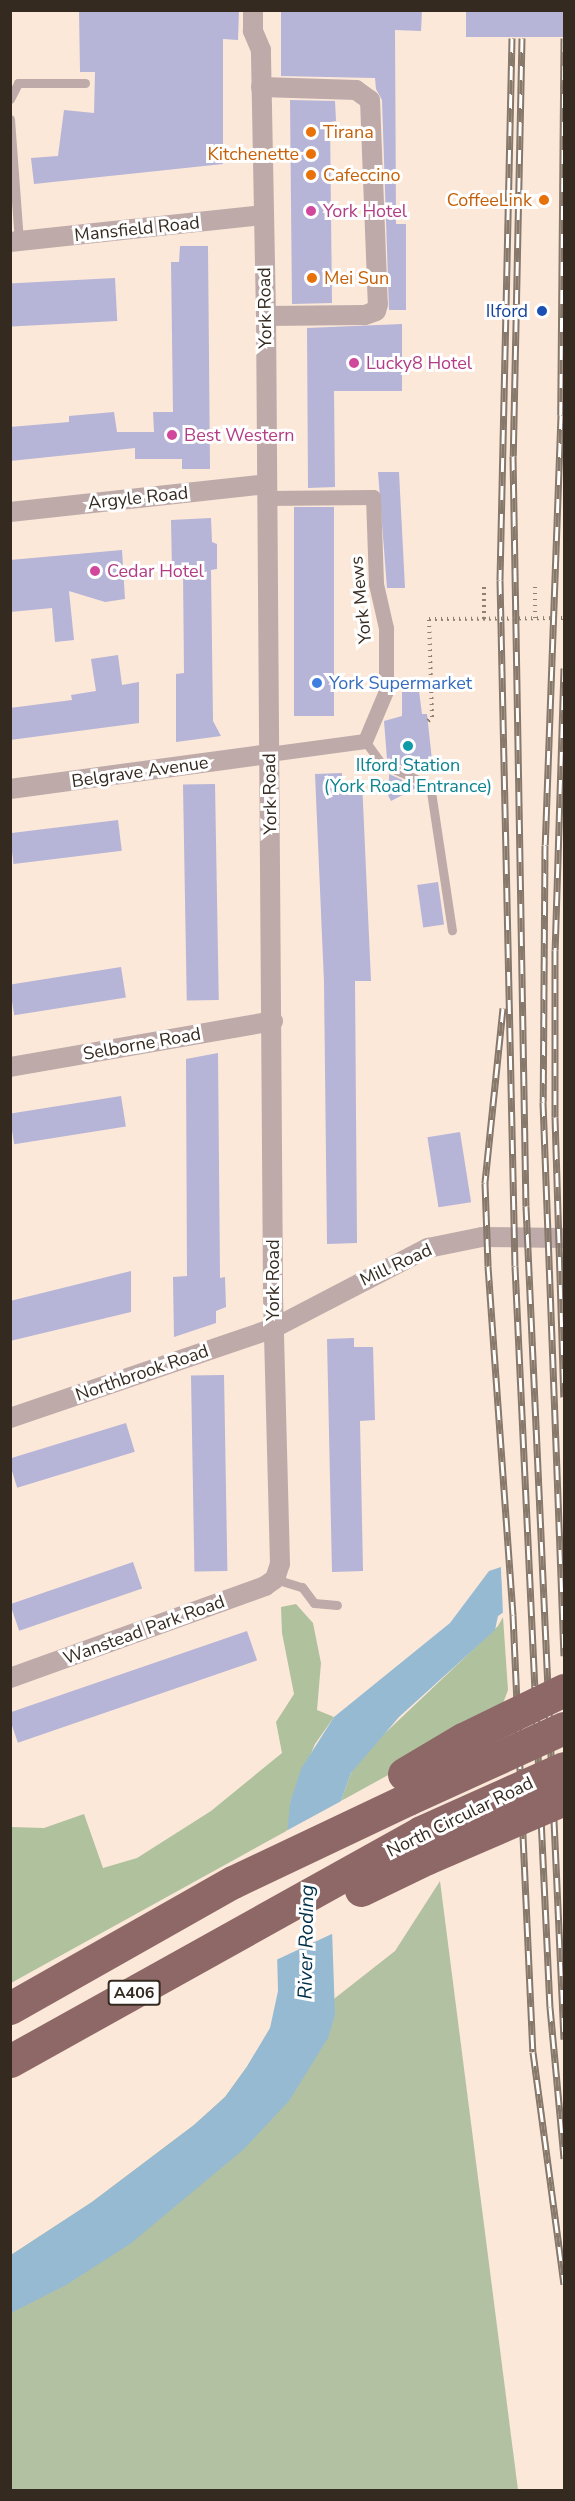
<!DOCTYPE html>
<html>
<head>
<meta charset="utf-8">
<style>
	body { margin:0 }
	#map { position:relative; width:575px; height:2501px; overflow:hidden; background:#fbe8d9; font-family:"Nunito Sans",sans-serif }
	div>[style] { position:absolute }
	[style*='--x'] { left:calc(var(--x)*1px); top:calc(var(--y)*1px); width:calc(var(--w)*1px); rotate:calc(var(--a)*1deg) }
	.green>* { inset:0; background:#b2c1a1 }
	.forest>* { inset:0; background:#b0c19e }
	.water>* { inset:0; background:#97bad3 }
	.pier>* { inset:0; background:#fbe8d9 }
	.building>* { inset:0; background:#b6b4d7; transform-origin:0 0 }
	.path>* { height:4px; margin-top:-2px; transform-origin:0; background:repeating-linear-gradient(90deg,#8f8074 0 1.5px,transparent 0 6px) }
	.service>* { height:9px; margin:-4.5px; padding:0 4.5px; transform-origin:4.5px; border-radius:4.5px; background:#beaaa9 }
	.pedestrian>* { height:15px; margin:-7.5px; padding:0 7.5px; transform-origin:7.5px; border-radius:7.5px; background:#beaaa9 }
	.minor>* { height:20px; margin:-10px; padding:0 10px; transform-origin:10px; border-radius:10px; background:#beaaa9 }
	.trunk>* { height:33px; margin:-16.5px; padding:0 16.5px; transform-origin:16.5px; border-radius:16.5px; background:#8e6867 }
	.rail>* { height:7px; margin-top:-3.5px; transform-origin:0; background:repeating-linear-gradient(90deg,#fff 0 14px,#87786c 0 28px); box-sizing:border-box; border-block:2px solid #87786c }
	.path-bridge>* { height:4px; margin-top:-2px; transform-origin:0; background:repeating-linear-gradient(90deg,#8f8074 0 1.5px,transparent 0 6px) }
	.trunk-bridge>* { height:33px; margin:-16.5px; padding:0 16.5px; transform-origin:16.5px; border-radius:16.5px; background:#8e6867 }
	.dots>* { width:16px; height:16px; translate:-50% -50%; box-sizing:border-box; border:3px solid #fff; border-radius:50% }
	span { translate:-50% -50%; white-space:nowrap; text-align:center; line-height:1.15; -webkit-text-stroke:6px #fff; paint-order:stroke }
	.shield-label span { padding:2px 4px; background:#fff; border:2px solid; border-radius:4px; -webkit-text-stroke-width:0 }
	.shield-label { font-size:16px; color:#352a20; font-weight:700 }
	.food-label { font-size:18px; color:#c56008 }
	.left { translate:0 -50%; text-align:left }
	.right { translate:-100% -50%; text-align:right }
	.hotel-label { font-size:18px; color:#b23c85 }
	.street-label { font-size:18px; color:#352a20 }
	.transit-label { font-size:18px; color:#164399 }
	.shop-label { font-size:18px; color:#366cbe }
	.culture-label { font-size:18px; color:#0d838f }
	.water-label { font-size:20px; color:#002f48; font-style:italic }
	.frame { position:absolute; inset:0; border:12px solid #352a20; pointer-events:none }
</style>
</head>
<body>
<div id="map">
	<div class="green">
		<div style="clip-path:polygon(440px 1881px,518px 2490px,11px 2490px,11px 2255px,92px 2202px,194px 2125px,225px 2097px,246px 2068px,395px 1951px)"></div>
	</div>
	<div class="forest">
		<div style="clip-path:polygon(296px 1604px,313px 1623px,321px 1663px,317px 1710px,334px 1717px,315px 1744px,290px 1803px,290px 1829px,11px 1983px,11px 1827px,44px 1828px,84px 1814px,103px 1868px,137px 1858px,211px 1811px,282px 1753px,276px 1722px,294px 1694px,282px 1633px,281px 1607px)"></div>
		<div style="clip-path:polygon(503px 1617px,508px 1690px,499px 1714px,341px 1801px,351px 1773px,363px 1754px,498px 1626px)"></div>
	</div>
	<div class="water">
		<div style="clip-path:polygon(501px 1567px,504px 1612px,498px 1616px,495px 1630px,399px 1717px,351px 1773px,341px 1801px,331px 1901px,335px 2015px,328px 2038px,289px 2101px,244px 2149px,130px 2244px,66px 2285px,11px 2313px,11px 2255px,92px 2202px,194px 2125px,225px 2097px,246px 2068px,270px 2028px,278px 1991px,277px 1952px,290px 1803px,301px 1769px,334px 1717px,450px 1623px,489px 1571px)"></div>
	</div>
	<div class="pier">
		<div style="clip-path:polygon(564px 1558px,564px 1604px,503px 1616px,501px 1564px)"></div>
		<div style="clip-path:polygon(345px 1799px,334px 1901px,336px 1932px,274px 1961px,286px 1831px)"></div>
	</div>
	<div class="building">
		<div style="clip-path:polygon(79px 10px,239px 10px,238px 40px,223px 39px,223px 164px,34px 184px,31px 158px,58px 156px,64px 110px,94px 113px,95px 72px,80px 72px)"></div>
		<div style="clip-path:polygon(281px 10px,422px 10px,421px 31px,395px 30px,396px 224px,406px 224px,406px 310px,389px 310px,382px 100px,376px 89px,375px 78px,281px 76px)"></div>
		<div style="left:466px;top:10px;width:98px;height:27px"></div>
		<div style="clip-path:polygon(290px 100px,335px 101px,336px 121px,330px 122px,332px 303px,292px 304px)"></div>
		<div style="clip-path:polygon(180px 246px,208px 246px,210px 469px,182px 469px,182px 459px,135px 459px,135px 448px,10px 461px,10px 427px,69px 422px,69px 416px,114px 412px,117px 432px,154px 432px,153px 412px,173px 412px,171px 262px,179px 262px)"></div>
		<div style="left:115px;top:278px;width:43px;height:106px;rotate:87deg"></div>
		<div style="clip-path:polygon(402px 324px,402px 391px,334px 391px,335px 487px,308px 488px,307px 328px)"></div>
		<div style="clip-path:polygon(378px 472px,399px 472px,405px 588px,387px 588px)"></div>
		<div style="left:294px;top:507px;width:40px;height:209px"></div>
		<div style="clip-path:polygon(211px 518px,212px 542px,217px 544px,217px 569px,211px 570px,213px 721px,221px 736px,176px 742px,176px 674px,184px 673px,183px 570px,172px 570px,171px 520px)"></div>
		<div style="clip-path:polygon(122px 550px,125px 599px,105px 602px,69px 591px,74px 640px,55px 642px,52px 608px,10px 612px,10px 560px)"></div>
		<div style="clip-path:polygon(118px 655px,122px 685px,139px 682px,139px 723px,10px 740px,10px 708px,72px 700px,71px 695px,96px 691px,91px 659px)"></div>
		<div style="clip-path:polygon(419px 691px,422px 714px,427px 714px,432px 760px,417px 762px,418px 773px,387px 759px,384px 721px,402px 716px,402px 692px)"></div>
		<div style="clip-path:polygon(342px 773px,342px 782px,362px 781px,371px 981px,355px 981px,357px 1243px,327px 1244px,324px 982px,315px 774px)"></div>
		<div style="clip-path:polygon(389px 774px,418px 787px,391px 801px,380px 780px,389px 780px)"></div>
		<div style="left:215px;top:784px;width:216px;height:32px;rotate:89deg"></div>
		<div style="left:118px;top:820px;width:31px;height:109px;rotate:83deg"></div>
		<div style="left:438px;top:882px;width:43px;height:21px;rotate:82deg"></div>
		<div style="left:121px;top:967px;width:31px;height:113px;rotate:81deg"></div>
		<div style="clip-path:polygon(218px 1053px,220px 1278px,225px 1277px,226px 1307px,216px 1311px,216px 1323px,174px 1337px,173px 1277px,187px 1276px,186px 1059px)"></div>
		<div style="left:121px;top:1096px;width:31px;height:113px;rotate:81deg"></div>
		<div style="left:460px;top:1132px;width:71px;height:33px;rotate:81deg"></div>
		<div style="clip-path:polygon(131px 1271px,131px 1312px,10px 1341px,10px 1301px)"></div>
		<div style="clip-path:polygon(354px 1338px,354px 1347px,373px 1347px,375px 1420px,360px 1421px,363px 1571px,332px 1572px,327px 1339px)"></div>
		<div style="left:224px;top:1375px;width:196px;height:33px;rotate:89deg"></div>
		<div style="left:126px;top:1423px;width:30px;height:123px;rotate:73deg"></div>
		<div style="left:133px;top:1562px;width:28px;height:130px;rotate:71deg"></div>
		<div style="left:247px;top:1631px;width:31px;height:253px;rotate:71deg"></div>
	</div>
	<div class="path">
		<div style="--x:535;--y:618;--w:32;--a:-90"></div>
		<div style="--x:484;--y:619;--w:36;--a:-90"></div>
		<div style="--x:428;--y:721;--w:6;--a:-45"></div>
	</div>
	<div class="service">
		<div style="--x:10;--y:99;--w:18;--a:-63"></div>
		<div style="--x:18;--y:83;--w:67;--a:0"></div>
		<div style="--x:10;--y:119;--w:122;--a:85.8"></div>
		<div style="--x:365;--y:741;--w:29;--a:54"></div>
		<div style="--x:382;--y:764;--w:52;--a:23.6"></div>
		<div style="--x:430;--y:785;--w:147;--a:81.4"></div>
		<div style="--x:275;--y:1579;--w:28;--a:17"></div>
		<div style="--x:302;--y:1587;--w:20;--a:53"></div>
		<div style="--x:314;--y:1603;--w:23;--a:5"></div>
	</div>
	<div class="pedestrian">
		<div style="--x:266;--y:498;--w:107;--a:-0.5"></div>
		<div style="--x:373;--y:497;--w:87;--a:88"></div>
		<div style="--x:376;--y:584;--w:45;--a:77.2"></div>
		<div style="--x:386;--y:628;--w:63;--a:90"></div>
		<div style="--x:386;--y:691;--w:54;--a:112.8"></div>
		<div style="--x:365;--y:741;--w:97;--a:172.3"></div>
	</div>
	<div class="minor">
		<div style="--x:261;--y:87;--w:95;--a:1.8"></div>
		<div style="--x:356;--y:90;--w:17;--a:36"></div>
		<div style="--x:370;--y:100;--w:204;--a:87.8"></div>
		<div style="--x:378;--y:304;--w:7;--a:106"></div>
		<div style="--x:376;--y:311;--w:12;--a:160"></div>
		<div style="--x:365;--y:315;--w:99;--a:179.4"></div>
		<div style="--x:10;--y:242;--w:254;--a:-6.1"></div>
		<div style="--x:10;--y:512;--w:258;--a:-6.2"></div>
		<div style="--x:10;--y:789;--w:261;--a:-7.7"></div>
		<div style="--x:10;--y:1067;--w:267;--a:-9.9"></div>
		<div style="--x:10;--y:1418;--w:279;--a:-18.8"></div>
		<div style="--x:274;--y:1328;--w:174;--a:-27.5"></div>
		<div style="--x:428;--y:1248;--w:55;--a:-11.5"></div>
		<div style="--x:482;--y:1237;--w:82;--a:0.7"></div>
		<div style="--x:10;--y:1678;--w:271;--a:-19.8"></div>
		<div style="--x:265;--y:1586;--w:12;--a:-35"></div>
		<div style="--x:275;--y:1579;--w:16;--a:-72"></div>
		<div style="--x:280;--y:1564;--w:275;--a:-91.5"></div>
		<div style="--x:273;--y:1289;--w:973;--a:-90.41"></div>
		<div style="--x:266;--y:316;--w:266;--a:-91.1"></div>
		<div style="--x:261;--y:50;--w:21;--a:-113"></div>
		<div style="--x:253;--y:31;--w:21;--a:-90"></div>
	</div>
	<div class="trunk">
		<div style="--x:361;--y:1890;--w:73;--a:-25.9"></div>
		<div style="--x:10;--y:2008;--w:256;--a:-29.5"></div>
		<div style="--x:233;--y:1882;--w:194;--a:-25.4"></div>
		<div style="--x:10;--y:2061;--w:470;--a:-29.1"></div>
	</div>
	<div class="rail">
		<div style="--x:512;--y:38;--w:542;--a:91.27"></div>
		<div style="--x:500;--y:580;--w:686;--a:88.75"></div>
		<div style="--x:515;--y:1266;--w:742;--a:87.3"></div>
		<div style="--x:550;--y:2007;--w:152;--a:84.7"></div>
		<div style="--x:522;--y:38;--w:418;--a:91.2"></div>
		<div style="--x:513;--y:456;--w:750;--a:89.01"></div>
		<div style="--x:526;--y:1206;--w:834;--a:87.39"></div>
		<div style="--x:564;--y:38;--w:377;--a:90.5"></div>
		<div style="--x:561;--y:415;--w:430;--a:92.1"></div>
		<div style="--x:545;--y:845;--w:257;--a:90.4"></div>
		<div style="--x:543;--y:1102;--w:554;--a:87.83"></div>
		<div style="--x:564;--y:668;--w:282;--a:91.8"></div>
		<div style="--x:555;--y:950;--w:167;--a:90"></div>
		<div style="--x:555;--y:1117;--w:280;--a:88.2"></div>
		<div style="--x:503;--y:1008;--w:176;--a:95.9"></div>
		<div style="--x:485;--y:1183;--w:83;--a:87.9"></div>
		<div style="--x:488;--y:1266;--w:350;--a:85.9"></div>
		<div style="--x:513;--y:1615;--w:437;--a:87.4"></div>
		<div style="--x:533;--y:2052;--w:234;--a:82.4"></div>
	</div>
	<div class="path-bridge">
		<div style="--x:432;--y:717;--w:98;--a:-91.8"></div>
		<div style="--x:429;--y:619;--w:135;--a:-0.4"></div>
	</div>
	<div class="trunk-bridge">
		<div style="--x:404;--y:1774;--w:69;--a:-30.7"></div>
		<div style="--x:463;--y:1739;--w:112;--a:-25.9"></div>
		<div style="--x:408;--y:1799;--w:171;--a:-24.5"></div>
		<div style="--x:421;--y:1832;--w:157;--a:-24.1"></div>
		<div style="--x:427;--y:1858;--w:149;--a:-23.3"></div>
	</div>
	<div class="dots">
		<div style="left:311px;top:132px;background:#e8710a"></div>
		<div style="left:311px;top:154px;background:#e8710a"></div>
		<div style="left:311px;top:175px;background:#e8710a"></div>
		<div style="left:544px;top:200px;background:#e8710a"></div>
		<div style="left:311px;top:211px;background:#d1479c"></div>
		<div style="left:312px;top:278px;background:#e8710a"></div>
		<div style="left:542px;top:311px;background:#1a4fb4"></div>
		<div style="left:354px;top:363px;background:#d1479c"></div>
		<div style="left:172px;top:435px;background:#d1479c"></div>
		<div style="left:95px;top:571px;background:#d1479c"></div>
		<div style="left:317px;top:683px;background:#3f7fe0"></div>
		<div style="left:408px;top:746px;background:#0f9aa8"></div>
	</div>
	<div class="shield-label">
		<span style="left:134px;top:1993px">A406</span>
	</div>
	<div class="food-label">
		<span class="left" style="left:323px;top:132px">Tirana</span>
		<span class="right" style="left:299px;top:154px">Kitchenette</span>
		<span class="left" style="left:323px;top:175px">Cafeccino</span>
		<span class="right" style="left:532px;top:200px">CoffeeLink</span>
		<span class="left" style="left:324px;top:278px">Mei Sun</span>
	</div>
	<div class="hotel-label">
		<span class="left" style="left:323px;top:211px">York Hotel</span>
		<span class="left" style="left:366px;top:363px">Lucky8 Hotel</span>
		<span class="left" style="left:184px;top:435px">Best Western</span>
		<span class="left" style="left:107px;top:571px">Cedar Hotel</span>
	</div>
	<div class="street-label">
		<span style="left:137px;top:229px;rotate:-6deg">Mansfield Road</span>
		<span style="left:265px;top:308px;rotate:-91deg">York Road</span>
		<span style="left:138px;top:498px;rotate:-6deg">Argyle Road</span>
		<span style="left:361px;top:600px;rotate:-96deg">York Mews</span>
		<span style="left:140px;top:772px;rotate:-8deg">Belgrave Avenue</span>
		<span style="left:270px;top:794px;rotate:-91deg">York Road</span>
		<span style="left:142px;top:1044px;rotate:-10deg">Selborne Road</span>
		<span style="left:396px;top:1265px;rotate:-25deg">Mill Road</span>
		<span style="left:273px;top:1280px;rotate:-90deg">York Road</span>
		<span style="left:142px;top:1373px;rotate:-19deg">Northbrook Road</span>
		<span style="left:144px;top:1630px;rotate:-20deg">Wanstead Park Road</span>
		<span style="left:460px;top:1817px;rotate:-26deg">North Circular Road</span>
	</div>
	<div class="transit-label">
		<span class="right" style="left:528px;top:311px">Ilford</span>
	</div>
	<div class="shop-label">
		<span class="left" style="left:329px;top:683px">York Supermarket</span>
	</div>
	<div class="culture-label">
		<span style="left:408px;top:776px">Ilford Station<br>(York Road Entrance)</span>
	</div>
	<div class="water-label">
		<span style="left:306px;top:1942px;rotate:-89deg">River Roding</span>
	</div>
	<div class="frame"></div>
</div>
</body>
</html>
